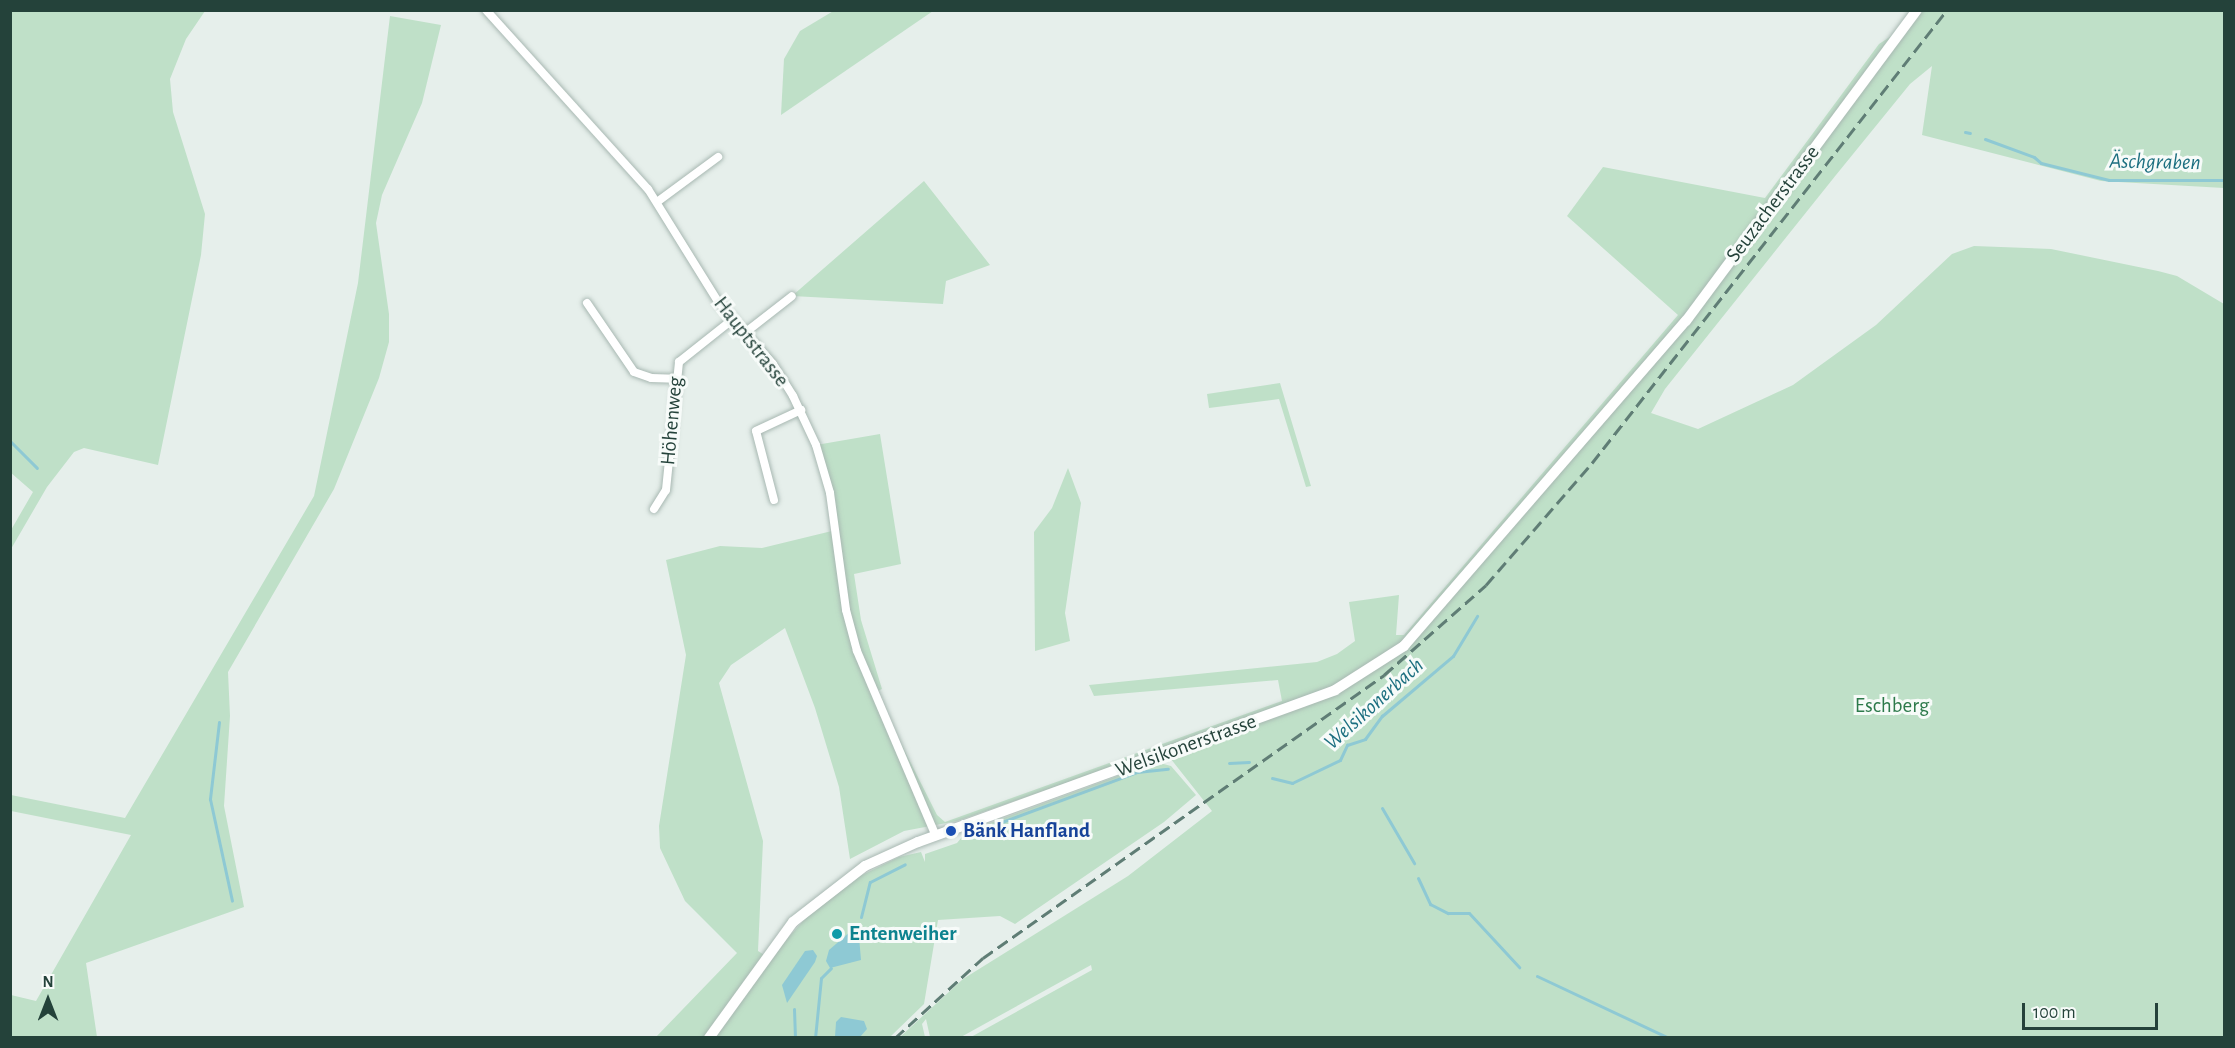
<!DOCTYPE html>
<html>
<head>
<meta charset="utf-8">
<style>
	body { margin:0 }
	#map { position:relative; width:2235px; height:1048px; overflow:hidden; background:#e6efeb; font-family:"Alegreya Sans",sans-serif }
	div>[style] { position:absolute }
	[style*='--x'] { left:calc(var(--x)*1px); top:calc(var(--y)*1px); width:calc(var(--w)*1px); rotate:calc(var(--a)*1deg) }
	.green>* { inset:0; background:#bfe0c8 }
	.water>* { inset:0; background:#8ec9d4 }
	.stream>* { height:3px; margin:-1.5px; padding:0 1.5px; transform-origin:1.5px; border-radius:1.5px; background:#8ec9d4 }
	.roads { filter:drop-shadow(0 0 2px #a8b8b2) drop-shadow(0 0 2px #a8b8b2) }
	.minor>* { height:8px; margin:-4px; padding:0 4px; transform-origin:4px; border-radius:4px; background:#fff }
	.secondary>* { height:10px; margin:-5px; padding:0 5px; transform-origin:5px; border-radius:5px; background:#fff }
	.rail>* { height:3px; margin-top:-1.5px; transform-origin:0; background:repeating-linear-gradient(90deg,#5f7d75 0 12px,transparent 0 18px) }
	.dots>* { width:16px; height:16px; translate:-50% -50%; box-sizing:border-box; border:3px solid #f7fbf9; border-radius:50% }
	span { translate:-50% -50%; white-space:nowrap; text-align:center; line-height:1.15; -webkit-text-stroke:6px #f7fbf9; paint-order:stroke }
	.street-label { font-size:21px; color:#24423a }
	.park-label { font-size:21px; color:#2d7a4b }
	.transit-label { font-size:21px; color:#164399; font-weight:700 }
	.left { translate:0 -50%; text-align:left }
	.culture-label { font-size:21px; color:#0d838f; font-weight:700 }
	.water-label { font-size:22px; color:#1c6f80; font-style:italic }
	.frame { position:absolute; inset:0; border:12px solid #24423a; pointer-events:none }
	.north { position:absolute; left:18px; top:970px; width:60px; height:60px; -webkit-text-stroke:4px #f7fbf9; paint-order:stroke; rotate:0deg; font-size:16px; font-weight:700; line-height:24px; text-align:center; color:#24423a }
	.north::after { content:''; display:block; margin:auto; width:21px; height:27px; background:#24423a; clip-path:polygon(50% 0,100% 100%,50% 72%,0 100%) }
	.scale { position:absolute; left:2022px; top:1003px; width:136px; height:27px; box-sizing:border-box; border:3px solid #24423a; border-top:0; padding-left:8px; font-size:18px; line-height:21px; white-space:nowrap; color:#24423a; -webkit-text-stroke:4px #f7fbf9; paint-order:stroke }
</style>
</head>
<body>
<div id="map">
	<div class="green">
		<div style="clip-path:polygon(11px 10px,205px 11px,186px 39px,170px 79px,173px 112px,205px 214px,201px 255px,158px 465px,84px 448px,74px 452px,47px 487px,11px 549px,11px 530px,33px 492px,10px 472px)"></div>
		<div style="clip-path:polygon(835px 10px,933px 11px,781px 115px,784px 59px,800px 31px)"></div>
		<div style="clip-path:polygon(1917px 11px,2224px 11px,2224px 188px,2101px 181px,1922px 135px,1932px 66px,1910px 84px,1836px 175px,1665px 389px,1651px 413px,1698px 429px,1793px 385px,1876px 325px,1952px 254px,1974px 246px,2051px 249px,2158px 271px,2177px 276px,2224px 304px,2224px 1037px,971px 1037px,1092px 970px,1091px 965px,961px 1037px,930px 1037px,926px 1019px,922px 1024px,925px 1037px,900px 1037px,963px 979px,1128px 876px,1212px 811px,1163px 749px,957px 821px,904px 831px,850px 859px,839px 787px,815px 708px,785px 628px,731px 665px,719px 683px,763px 841px,758px 951px,766px 956px,775px 952px,807px 917px,858px 877px,899px 857px,921px 852px,925px 862px,925px 854px,957px 843px,966px 832px,1156px 762px,1171px 766px,1196px 795px,1164px 822px,1015px 924px,1000px 916px,938px 920px,924px 1004px,890px 1037px,655px 1038px,737px 953px,685px 901px,660px 848px,659px 826px,686px 655px,666px 560px,720px 546px,762px 548px,836px 530px,816px 445px,880px 434px,901px 564px,854px 574px,861px 620px,882px 689px,875px 692px,937px 815px,945px 822px,1282px 701px,1278px 680px,1094px 696px,1089px 685px,1317px 662px,1337px 654px,1355px 641px,1349px 602px,1399px 595px,1396px 635px,1404px 635px,1678px 315px,1567px 216px,1603px 167px,1765px 198px,1879px 44px,1905px 27px)"></div>
		<div style="clip-path:polygon(390px 16px,441px 25px,422px 103px,382px 195px,376px 223px,389px 314px,389px 342px,379px 378px,334px 489px,228px 672px,230px 716px,224px 806px,244px 907px,86px 963px,97px 1037px,11px 1037px,11px 995px,36px 1001px,131px 835px,11px 811px,11px 795px,125px 818px,314px 496px,358px 283px)"></div>
		<div style="clip-path:polygon(924px 181px,990px 265px,946px 281px,943px 304px,792px 296px)"></div>
		<div style="clip-path:polygon(1280px 383px,1311px 486px,1306px 487px,1279px 399px,1209px 408px,1207px 394px)"></div>
		<div style="clip-path:polygon(1068px 468px,1081px 503px,1065px 613px,1070px 641px,1035px 651px,1034px 532px,1052px 508px)"></div>
	</div>
	<div class="water">
		<div style="clip-path:polygon(858px 925px,861px 960px,830px 968px,826px 961px,829px 950px)"></div>
		<div style="clip-path:polygon(813px 950px,817px 956px,815px 962px,787px 1003px,782px 985px,805px 951px)"></div>
		<div style="clip-path:polygon(841px 1017px,864px 1021px,867px 1029px,860px 1037px,835px 1037px,836px 1022px)"></div>
	</div>
	<div class="stream">
		<div style="--x:1965;--y:132;--w:5;--a:11"></div>
		<div style="--x:1985;--y:139;--w:52;--a:20.2"></div>
		<div style="--x:2034;--y:157;--w:9;--a:41"></div>
		<div style="--x:2041;--y:163;--w:70;--a:14"></div>
		<div style="--x:2109;--y:180;--w:115;--a:0"></div>
		<div style="--x:10;--y:441;--w:38;--a:45"></div>
		<div style="--x:219;--y:722;--w:78;--a:96.7"></div>
		<div style="--x:210;--y:799;--w:104;--a:77.8"></div>
		<div style="--x:1229;--y:763;--w:20;--a:-3"></div>
		<div style="--x:1272;--y:778;--w:21;--a:14"></div>
		<div style="--x:1292;--y:783;--w:53;--a:-25.6"></div>
		<div style="--x:1340;--y:760;--w:17;--a:-65"></div>
		<div style="--x:1347;--y:745;--w:19;--a:-18"></div>
		<div style="--x:1365;--y:739;--w:29;--a:-54"></div>
		<div style="--x:1382;--y:716;--w:93;--a:-40.2"></div>
		<div style="--x:1453;--y:656;--w:47;--a:-59"></div>
		<div style="--x:1382;--y:808;--w:64;--a:59.8"></div>
		<div style="--x:991;--y:826;--w:156;--a:-20.3"></div>
		<div style="--x:1137;--y:772;--w:31;--a:-6"></div>
		<div style="--x:1418;--y:878;--w:29;--a:65"></div>
		<div style="--x:1430;--y:904;--w:20;--a:27"></div>
		<div style="--x:1448;--y:913;--w:21;--a:0"></div>
		<div style="--x:1469;--y:913;--w:74;--a:47.2"></div>
		<div style="--x:861;--y:917;--w:36;--a:-76"></div>
		<div style="--x:870;--y:882;--w:39;--a:-27"></div>
		<div style="--x:1537;--y:976;--w:146;--a:25.2"></div>
		<div style="--x:794;--y:1009;--w:29;--a:88"></div>
		<div style="--x:815;--y:1038;--w:60;--a:-84.3"></div>
		<div style="--x:821;--y:978;--w:14;--a:-45"></div>
	</div>
	<div class="roads">
		<div class="minor">
			<div style="--x:486;--y:10;--w:241;--a:47.9"></div>
			<div style="--x:648;--y:189;--w:134;--a:58.1"></div>
			<div style="--x:719;--y:303;--w:81;--a:48.5"></div>
			<div style="--x:773;--y:364;--w:38;--a:58"></div>
			<div style="--x:793;--y:396;--w:54;--a:64.9"></div>
			<div style="--x:816;--y:445;--w:50;--a:73.7"></div>
			<div style="--x:830;--y:493;--w:118;--a:82.2"></div>
			<div style="--x:846;--y:610;--w:42;--a:75"></div>
			<div style="--x:857;--y:651;--w:201;--a:66.9"></div>
			<div style="--x:657;--y:202;--w:76;--a:-36.4"></div>
			<div style="--x:587;--y:303;--w:83;--a:55.7"></div>
			<div style="--x:634;--y:372;--w:18;--a:19"></div>
			<div style="--x:651;--y:378;--w:24;--a:2"></div>
			<div style="--x:746;--y:332;--w:58;--a:-38"></div>
			<div style="--x:774;--y:500;--w:71;--a:-104.6"></div>
			<div style="--x:756;--y:431;--w:50;--a:-25"></div>
			<div style="--x:654;--y:509;--w:22;--a:-58"></div>
			<div style="--x:666;--y:490;--w:129;--a:-84.2"></div>
			<div style="--x:679;--y:362;--w:69;--a:-38.5"></div>
		</div>
		<div class="secondary">
			<div style="--x:709;--y:1038;--w:143;--a:-54.1"></div>
			<div style="--x:793;--y:922;--w:91;--a:-37.9"></div>
			<div style="--x:865;--y:866;--w:58;--a:-24.4"></div>
			<div style="--x:918;--y:842;--w:444;--a:-20"></div>
			<div style="--x:1335;--y:690;--w:82;--a:-32.5"></div>
			<div style="--x:1404;--y:646;--w:430;--a:-49.1"></div>
			<div style="--x:1686;--y:321;--w:387;--a:-53.4"></div>
		</div>
	</div>
	<div class="rail">
		<div style="--x:895;--y:1038;--w:119;--a:-42.3"></div>
		<div style="--x:983;--y:958;--w:491;--a:-35.2"></div>
		<div style="--x:1384;--y:675;--w:136;--a:-41.4"></div>
		<div style="--x:1486;--y:585;--w:162;--a:-49"></div>
		<div style="--x:1592;--y:463;--w:576;--a:-51.92"></div>
	</div>
	<div class="dots">
		<div style="left:951px;top:831px;background:#1a4fb4"></div>
		<div style="left:837px;top:934px;background:#0f9aa8"></div>
	</div>
	<div class="street-label">
		<span style="left:1773px;top:204px;rotate:-53deg">Seuzacherstrasse</span>
		<span style="left:751px;top:342px;rotate:52deg">Hauptstrasse</span>
		<span style="left:672px;top:421px;rotate:-85deg">Höhenweg</span>
		<span style="left:1186px;top:746px;rotate:-20deg">Welsikonerstrasse</span>
	</div>
	<div class="park-label">
		<span style="left:1892px;top:706px">Eschberg</span>
	</div>
	<div class="transit-label">
		<span class="left" style="left:963px;top:831px">Bänk Hanfland</span>
	</div>
	<div class="culture-label">
		<span class="left" style="left:849px;top:934px">Entenweiher</span>
	</div>
	<div class="water-label">
		<span style="left:2155px;top:162px;rotate:1deg">Äschgraben</span>
		<span style="left:1374px;top:704px;rotate:-42deg">Welsikonerbach</span>
	</div>
	<div class="frame"></div>
	<div class="north">N</div>
	<div class="scale">100 m</div>
</div>
</body>
</html>
